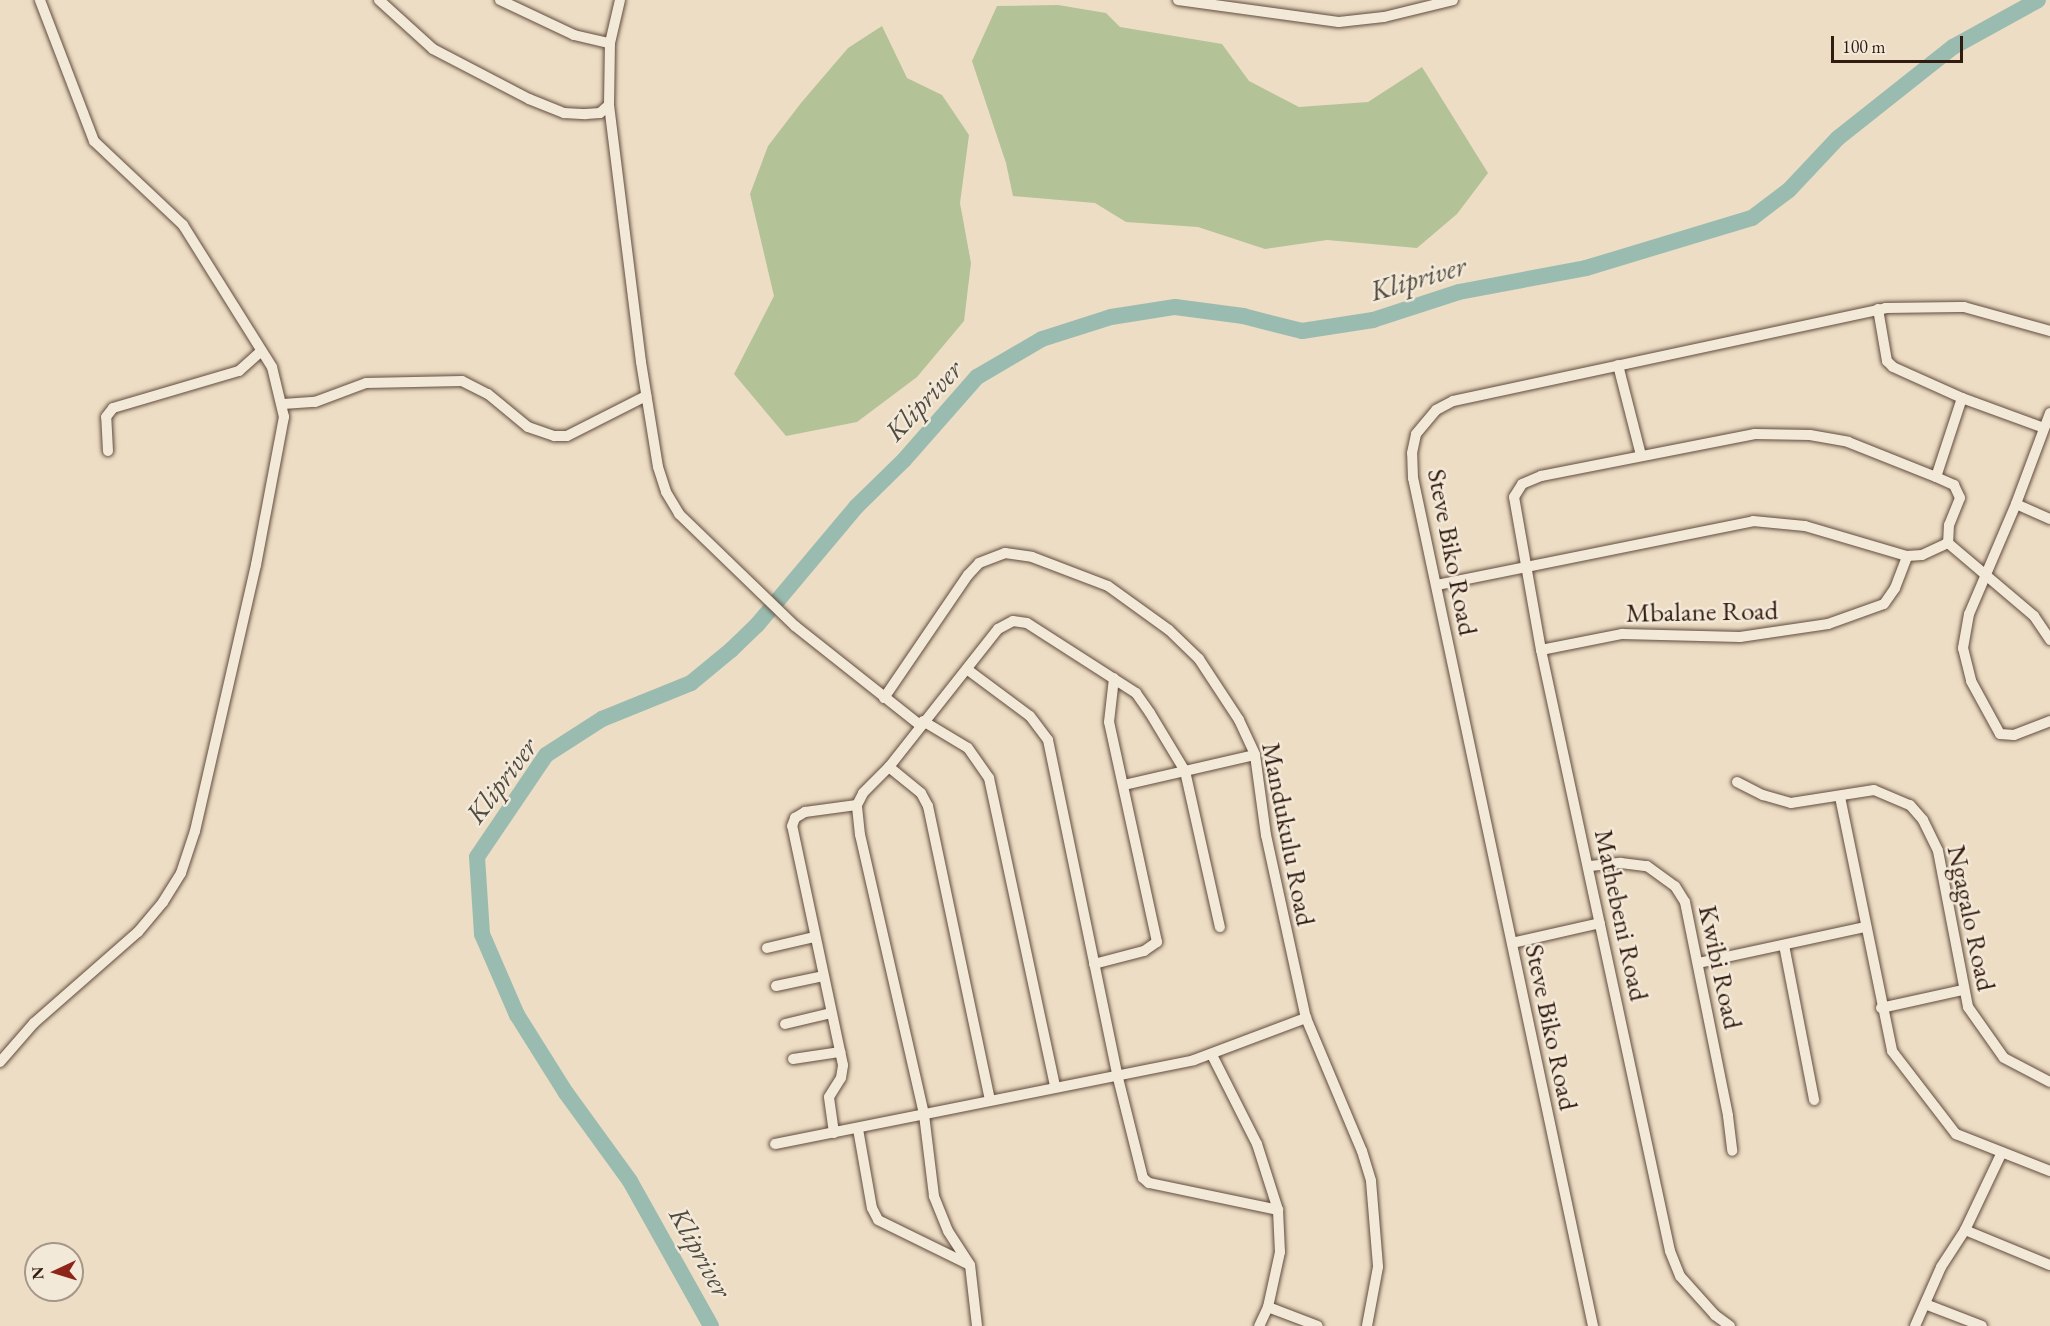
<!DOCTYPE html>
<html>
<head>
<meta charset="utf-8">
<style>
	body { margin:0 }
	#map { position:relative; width:2050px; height:1326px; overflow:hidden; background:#edddc4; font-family:"EB Garamond",serif }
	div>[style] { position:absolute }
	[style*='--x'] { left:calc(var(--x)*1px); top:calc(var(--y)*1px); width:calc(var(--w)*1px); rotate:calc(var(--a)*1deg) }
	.green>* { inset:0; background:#b4c297 }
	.river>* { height:16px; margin:-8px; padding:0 8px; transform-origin:8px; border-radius:8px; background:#9abcb0 }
	.roads { filter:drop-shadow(0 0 2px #614c3e) drop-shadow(0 0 2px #614c3e) }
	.minor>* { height:10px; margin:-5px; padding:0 5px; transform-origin:5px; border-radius:5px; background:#f3e9d9 }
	span { translate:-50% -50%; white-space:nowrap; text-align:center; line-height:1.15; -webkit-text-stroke:5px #f3e9d9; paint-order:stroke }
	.street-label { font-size:27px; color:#321b11 }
	.water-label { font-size:28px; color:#514b41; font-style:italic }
	.north { position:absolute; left:24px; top:1242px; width:60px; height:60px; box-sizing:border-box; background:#f3e9d9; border:2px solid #a69789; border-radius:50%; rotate:266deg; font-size:16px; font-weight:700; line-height:24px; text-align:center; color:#321b11 }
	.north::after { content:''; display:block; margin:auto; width:21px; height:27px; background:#8f2418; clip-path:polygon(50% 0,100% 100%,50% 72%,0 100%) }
	.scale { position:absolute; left:1831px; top:36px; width:132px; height:27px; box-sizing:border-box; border:3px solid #321b11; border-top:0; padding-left:8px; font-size:18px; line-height:21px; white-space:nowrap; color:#321b11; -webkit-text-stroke:4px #f3e9d9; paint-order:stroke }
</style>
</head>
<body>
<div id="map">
	<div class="green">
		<div style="clip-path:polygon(1058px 5px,1106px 13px,1120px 27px,1222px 44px,1249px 81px,1299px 107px,1368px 102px,1422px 67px,1488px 173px,1457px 214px,1417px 248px,1327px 240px,1265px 249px,1198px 227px,1126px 222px,1095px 203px,1013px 196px,1006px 163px,972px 61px,997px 6px)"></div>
		<div style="clip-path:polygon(882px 26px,907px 78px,942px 95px,969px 135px,960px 203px,971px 263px,964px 321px,917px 377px,857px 422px,786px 436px,734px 374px,774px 296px,750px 194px,768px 146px,801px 103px,848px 48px)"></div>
	</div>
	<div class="river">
		<div style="--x:711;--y:1326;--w:166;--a:-119.2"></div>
		<div style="--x:630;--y:1181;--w:109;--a:-126"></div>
		<div style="--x:566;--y:1093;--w:92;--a:-122.1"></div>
		<div style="--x:517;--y:1015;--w:88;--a:-113.4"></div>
		<div style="--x:482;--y:934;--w:77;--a:-93.7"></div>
		<div style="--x:477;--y:857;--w:123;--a:-55.9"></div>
		<div style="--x:546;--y:755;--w:67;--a:-32.7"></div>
		<div style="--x:602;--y:719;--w:96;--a:-22"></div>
		<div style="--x:691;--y:683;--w:52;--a:-39.5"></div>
		<div style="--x:731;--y:650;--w:36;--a:-44"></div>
		<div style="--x:757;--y:625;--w:154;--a:-50"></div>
		<div style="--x:856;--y:507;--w:67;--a:-44.4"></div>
		<div style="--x:904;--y:460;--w:111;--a:-48.7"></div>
		<div style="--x:977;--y:377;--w:75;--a:-30.3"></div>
		<div style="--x:1042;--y:339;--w:72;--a:-17.7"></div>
		<div style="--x:1111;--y:317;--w:65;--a:-8.9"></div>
		<div style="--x:1175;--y:307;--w:69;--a:7.5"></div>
		<div style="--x:1243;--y:316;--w:61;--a:14.3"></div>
		<div style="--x:1302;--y:331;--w:72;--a:-8.8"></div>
		<div style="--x:1373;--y:320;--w:90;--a:-18"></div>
		<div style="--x:1459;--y:292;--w:129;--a:-10.7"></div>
		<div style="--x:1586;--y:268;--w:173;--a:-16.8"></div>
		<div style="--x:1752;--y:218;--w:46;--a:-37.1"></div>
		<div style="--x:1789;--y:190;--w:71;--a:-46.7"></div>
		<div style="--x:1838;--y:138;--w:147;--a:-38.4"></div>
		<div style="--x:1953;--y:47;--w:97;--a:-28.9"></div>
	</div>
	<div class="roads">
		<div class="minor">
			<div style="--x:379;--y:0;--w:73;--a:42.2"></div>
			<div style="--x:433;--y:49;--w:108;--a:27.5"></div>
			<div style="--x:529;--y:99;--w:38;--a:22"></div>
			<div style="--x:564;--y:113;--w:22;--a:3"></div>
			<div style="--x:586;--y:114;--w:14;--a:-4"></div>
			<div style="--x:600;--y:113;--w:12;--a:-42"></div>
			<div style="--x:609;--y:105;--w:62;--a:-89.1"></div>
			<div style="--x:610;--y:43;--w:44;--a:-76.9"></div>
			<div style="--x:500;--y:0;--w:82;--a:25.3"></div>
			<div style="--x:574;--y:35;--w:37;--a:13"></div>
			<div style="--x:1178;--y:0;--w:162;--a:7.8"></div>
			<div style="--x:1339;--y:22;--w:45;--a:-6.3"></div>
			<div style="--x:1384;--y:17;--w:71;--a:-13.8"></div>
			<div style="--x:609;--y:105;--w:259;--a:82.9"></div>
			<div style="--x:641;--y:362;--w:106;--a:80.8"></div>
			<div style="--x:658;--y:467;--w:26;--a:72"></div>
			<div style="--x:666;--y:492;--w:26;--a:59"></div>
			<div style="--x:679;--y:514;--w:161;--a:44"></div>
			<div style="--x:795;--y:626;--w:159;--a:38.4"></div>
			<div style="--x:1878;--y:309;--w:53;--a:80.2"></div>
			<div style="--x:1887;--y:361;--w:8;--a:45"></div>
			<div style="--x:1893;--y:367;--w:76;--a:24.2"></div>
			<div style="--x:1962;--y:398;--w:87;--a:20.1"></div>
			<div style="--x:1618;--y:365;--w:93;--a:75.7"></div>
			<div style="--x:1962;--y:398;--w:83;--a:108.2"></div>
			<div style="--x:1936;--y:477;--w:20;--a:24"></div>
			<div style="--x:1954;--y:485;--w:14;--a:65"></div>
			<div style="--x:1960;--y:498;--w:29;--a:112"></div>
			<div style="--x:1949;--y:525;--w:18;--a:93"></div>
			<div style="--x:1948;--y:543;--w:113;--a:40.3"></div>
			<div style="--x:2034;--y:616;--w:29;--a:56"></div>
			<div style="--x:283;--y:404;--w:32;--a:-4"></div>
			<div style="--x:315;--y:402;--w:54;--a:-20.4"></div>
			<div style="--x:366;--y:383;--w:96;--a:-1.2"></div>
			<div style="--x:462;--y:381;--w:29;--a:27"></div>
			<div style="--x:488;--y:394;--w:52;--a:39.5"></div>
			<div style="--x:528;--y:427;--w:28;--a:19"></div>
			<div style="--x:554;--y:436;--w:13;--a:0"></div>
			<div style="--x:567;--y:436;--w:89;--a:-26.9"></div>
			<div style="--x:2050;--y:413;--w:97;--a:110.5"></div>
			<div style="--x:2016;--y:504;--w:120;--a:113.1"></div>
			<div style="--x:1969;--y:614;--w:35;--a:100"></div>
			<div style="--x:1963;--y:648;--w:34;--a:76"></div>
			<div style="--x:1971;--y:681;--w:60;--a:61.3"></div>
			<div style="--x:2000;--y:734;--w:14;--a:4"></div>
			<div style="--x:2014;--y:735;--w:39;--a:-21"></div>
			<div style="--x:108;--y:451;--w:34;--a:-93"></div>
			<div style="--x:106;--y:417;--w:11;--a:-52"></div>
			<div style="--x:113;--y:408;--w:131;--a:-16.4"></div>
			<div style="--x:239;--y:371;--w:30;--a:-42"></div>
			<div style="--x:2016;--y:504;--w:37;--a:24"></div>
			<div style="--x:1437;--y:585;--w:322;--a:-11.4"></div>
			<div style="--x:1753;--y:521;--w:52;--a:5.5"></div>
			<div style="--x:1805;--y:526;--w:106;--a:16.4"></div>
			<div style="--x:1907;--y:556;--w:15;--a:-4"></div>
			<div style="--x:1922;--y:555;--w:29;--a:-25"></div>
			<div style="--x:1541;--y:650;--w:83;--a:-11.2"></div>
			<div style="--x:1622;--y:634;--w:118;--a:1.5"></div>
			<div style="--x:1740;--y:637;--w:89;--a:-8.4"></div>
			<div style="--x:1828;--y:624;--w:59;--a:-19.7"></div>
			<div style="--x:1884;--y:604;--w:19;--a:-55"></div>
			<div style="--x:1895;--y:588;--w:34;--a:-69"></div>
			<div style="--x:968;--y:670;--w:77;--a:36.6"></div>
			<div style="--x:1030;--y:716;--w:30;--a:53"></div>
			<div style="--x:1048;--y:740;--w:341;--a:78.3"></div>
			<div style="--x:1117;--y:1074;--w:107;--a:76"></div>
			<div style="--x:1143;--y:1178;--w:8;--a:40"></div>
			<div style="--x:1149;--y:1183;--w:132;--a:11.8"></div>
			<div style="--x:884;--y:698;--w:149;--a:-55.7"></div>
			<div style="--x:968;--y:575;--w:16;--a:-47"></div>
			<div style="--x:979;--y:563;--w:28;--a:-21"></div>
			<div style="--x:1005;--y:553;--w:27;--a:8"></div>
			<div style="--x:1032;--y:557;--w:81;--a:20.9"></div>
			<div style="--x:1108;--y:586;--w:75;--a:35.8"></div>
			<div style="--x:1169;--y:630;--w:42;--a:44"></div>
			<div style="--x:1199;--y:659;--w:73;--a:56.7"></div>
			<div style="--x:1239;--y:720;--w:38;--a:65"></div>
			<div style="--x:1255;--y:755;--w:81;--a:82.2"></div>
			<div style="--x:1266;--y:835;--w:187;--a:77.7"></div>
			<div style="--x:1306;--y:1018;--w:144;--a:67.2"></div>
			<div style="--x:1362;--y:1151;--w:31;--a:73"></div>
			<div style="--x:1371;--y:1181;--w:86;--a:85.3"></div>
			<div style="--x:1378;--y:1267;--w:60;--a:100.6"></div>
			<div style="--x:923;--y:721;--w:52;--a:31"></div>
			<div style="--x:968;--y:748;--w:37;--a:55"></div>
			<div style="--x:989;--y:778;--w:316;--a:77.9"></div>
			<div style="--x:889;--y:767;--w:41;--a:39.1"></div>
			<div style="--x:921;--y:793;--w:15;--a:62"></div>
			<div style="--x:928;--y:806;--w:300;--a:78.1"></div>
			<div style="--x:1737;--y:782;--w:29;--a:27"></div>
			<div style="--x:1763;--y:795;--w:29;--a:16"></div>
			<div style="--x:1791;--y:803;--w:84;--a:-8.9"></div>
			<div style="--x:1874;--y:790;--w:39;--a:23"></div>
			<div style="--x:1910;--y:805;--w:20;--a:49"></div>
			<div style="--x:1923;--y:820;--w:34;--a:64"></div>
			<div style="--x:1938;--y:851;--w:159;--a:79.1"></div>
			<div style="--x:1968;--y:1007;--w:62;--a:54.8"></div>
			<div style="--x:2004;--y:1058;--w:52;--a:27.6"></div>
			<div style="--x:1124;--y:785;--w:134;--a:-12.9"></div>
			<div style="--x:1840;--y:797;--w:259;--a:78.4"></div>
			<div style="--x:1892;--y:1051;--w:105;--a:52.4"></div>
			<div style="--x:1956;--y:1134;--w:101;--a:21.5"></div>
			<div style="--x:1590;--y:866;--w:31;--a:-6"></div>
			<div style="--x:1621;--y:863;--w:26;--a:7"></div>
			<div style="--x:1647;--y:866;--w:34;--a:36"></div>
			<div style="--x:1675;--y:886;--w:19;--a:58"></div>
			<div style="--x:1685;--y:902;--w:218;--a:78.6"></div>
			<div style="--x:1728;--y:1116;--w:35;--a:83"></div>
			<div style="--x:1512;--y:943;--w:90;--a:-12.8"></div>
			<div style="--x:1784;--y:945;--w:158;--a:79"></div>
			<div style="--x:767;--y:948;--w:48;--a:-13.2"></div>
			<div style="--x:1698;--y:963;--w:170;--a:-12.2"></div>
			<div style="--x:1094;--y:964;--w:52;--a:-14.6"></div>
			<div style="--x:1144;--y:951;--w:16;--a:-35"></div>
			<div style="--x:1157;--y:942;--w:225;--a:-102.3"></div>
			<div style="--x:1109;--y:722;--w:44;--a:-83.5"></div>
			<div style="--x:776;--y:986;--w:48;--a:-12"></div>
			<div style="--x:1881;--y:1008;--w:83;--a:-12.5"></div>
			<div style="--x:785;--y:1024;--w:47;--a:-13.4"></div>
			<div style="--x:1212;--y:1055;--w:100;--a:63.2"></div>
			<div style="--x:1257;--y:1144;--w:69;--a:72.3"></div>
			<div style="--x:1278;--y:1210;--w:42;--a:87.3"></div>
			<div style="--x:1280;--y:1252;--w:56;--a:102.3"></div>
			<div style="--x:1268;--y:1307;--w:21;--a:115"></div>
			<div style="--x:793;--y:1059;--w:48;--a:-8.5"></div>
			<div style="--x:0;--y:1062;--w:52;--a:-48.9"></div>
			<div style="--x:34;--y:1023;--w:138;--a:-41.2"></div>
			<div style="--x:138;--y:932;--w:39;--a:-50"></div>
			<div style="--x:163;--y:902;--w:34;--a:-58"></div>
			<div style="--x:181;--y:873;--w:44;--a:-71.6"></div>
			<div style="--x:195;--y:831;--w:273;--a:-77.1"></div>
			<div style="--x:256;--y:565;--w:151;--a:-79.3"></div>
			<div style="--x:284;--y:417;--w:51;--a:-103.5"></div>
			<div style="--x:272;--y:367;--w:168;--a:-122.1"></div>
			<div style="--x:183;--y:225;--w:122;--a:-136.7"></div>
			<div style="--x:94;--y:141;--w:151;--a:-111"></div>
			<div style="--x:858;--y:1129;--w:80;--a:80"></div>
			<div style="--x:872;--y:1208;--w:13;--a:63"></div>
			<div style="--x:878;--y:1220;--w:100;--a:26.1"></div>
			<div style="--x:834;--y:1133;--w:36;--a:-98"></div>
			<div style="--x:829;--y:1097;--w:22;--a:-58"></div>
			<div style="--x:841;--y:1078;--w:13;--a:-81"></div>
			<div style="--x:843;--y:1065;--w:244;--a:-102"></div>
			<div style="--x:792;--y:826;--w:9;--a:-69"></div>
			<div style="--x:795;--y:818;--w:12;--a:-31"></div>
			<div style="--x:805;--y:812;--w:52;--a:-7.7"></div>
			<div style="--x:775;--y:1144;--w:427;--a:-11.3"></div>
			<div style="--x:1194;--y:1060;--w:120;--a:-20.6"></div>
			<div style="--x:1965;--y:1230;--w:92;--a:22.4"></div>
			<div style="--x:1925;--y:1304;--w:61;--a:21.1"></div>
			<div style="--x:1268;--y:1307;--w:53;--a:20.8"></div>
			<div style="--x:977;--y:1326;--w:61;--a:-96.5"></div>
			<div style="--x:970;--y:1265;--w:40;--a:-122.9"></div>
			<div style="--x:948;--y:1231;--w:38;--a:-112"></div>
			<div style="--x:934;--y:1196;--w:83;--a:-97"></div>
			<div style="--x:924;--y:1114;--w:286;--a:-102.9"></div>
			<div style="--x:860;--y:835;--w:30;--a:-96"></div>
			<div style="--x:857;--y:805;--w:13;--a:-63"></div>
			<div style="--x:863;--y:793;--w:37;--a:-45"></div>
			<div style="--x:889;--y:767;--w:176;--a:-51.7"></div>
			<div style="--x:998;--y:629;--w:17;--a:-28"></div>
			<div style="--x:1013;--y:621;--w:14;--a:8"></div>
			<div style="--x:1027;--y:623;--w:130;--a:32.7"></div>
			<div style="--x:1136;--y:693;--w:24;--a:55"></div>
			<div style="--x:1150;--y:713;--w:68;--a:58.9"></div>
			<div style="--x:1185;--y:771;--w:160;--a:77.4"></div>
			<div style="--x:1593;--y:1326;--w:867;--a:-101.98"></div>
			<div style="--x:1413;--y:478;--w:25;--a:-92"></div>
			<div style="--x:1412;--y:453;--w:19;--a:-78"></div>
			<div style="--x:1416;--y:434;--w:31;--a:-50"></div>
			<div style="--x:1436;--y:410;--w:19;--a:-28"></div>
			<div style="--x:1453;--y:401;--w:442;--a:-12.1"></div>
			<div style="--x:1885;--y:308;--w:79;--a:-0.7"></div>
			<div style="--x:1964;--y:307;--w:89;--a:15.6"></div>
			<div style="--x:1730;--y:1326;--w:19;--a:-144"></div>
			<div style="--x:1715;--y:1315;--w:52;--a:-131.9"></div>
			<div style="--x:1680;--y:1276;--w:27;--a:-112"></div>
			<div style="--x:1670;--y:1251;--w:615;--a:-102.11"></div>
			<div style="--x:1541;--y:650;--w:155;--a:-100"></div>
			<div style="--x:1514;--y:497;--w:15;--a:-58"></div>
			<div style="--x:1522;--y:484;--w:21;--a:-23"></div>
			<div style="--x:1541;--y:476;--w:218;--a:-11.1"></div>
			<div style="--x:1755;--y:434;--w:55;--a:1"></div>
			<div style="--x:1810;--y:435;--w:39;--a:10"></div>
			<div style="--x:1848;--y:442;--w:95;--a:21.7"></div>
			<div style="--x:1915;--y:1326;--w:64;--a:-66.2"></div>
			<div style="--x:1941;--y:1267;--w:44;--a:-57"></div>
			<div style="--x:1965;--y:1230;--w:86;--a:-64.6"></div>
		</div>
	</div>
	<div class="street-label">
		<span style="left:1453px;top:552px;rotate:79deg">Steve Biko Road</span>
		<span style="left:1702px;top:611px;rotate:-1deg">Mbalane Road</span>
		<span style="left:1289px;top:834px;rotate:79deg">Mandukulu Road</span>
		<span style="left:1622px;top:915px;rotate:78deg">Mathebeni Road</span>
		<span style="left:1972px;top:918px;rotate:78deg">Ngagalo Road</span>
		<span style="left:1721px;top:967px;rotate:78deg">Kwibi Road</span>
		<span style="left:1552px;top:1027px;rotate:78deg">Steve Biko Road</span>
	</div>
	<div class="water-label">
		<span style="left:1418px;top:278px;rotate:-16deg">Klipriver</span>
		<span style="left:923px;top:400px;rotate:-47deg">Klipriver</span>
		<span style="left:501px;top:780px;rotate:-53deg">Klipriver</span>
		<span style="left:701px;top:1252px;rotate:61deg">Klipriver</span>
	</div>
	<div class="north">N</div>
	<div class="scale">100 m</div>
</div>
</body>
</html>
